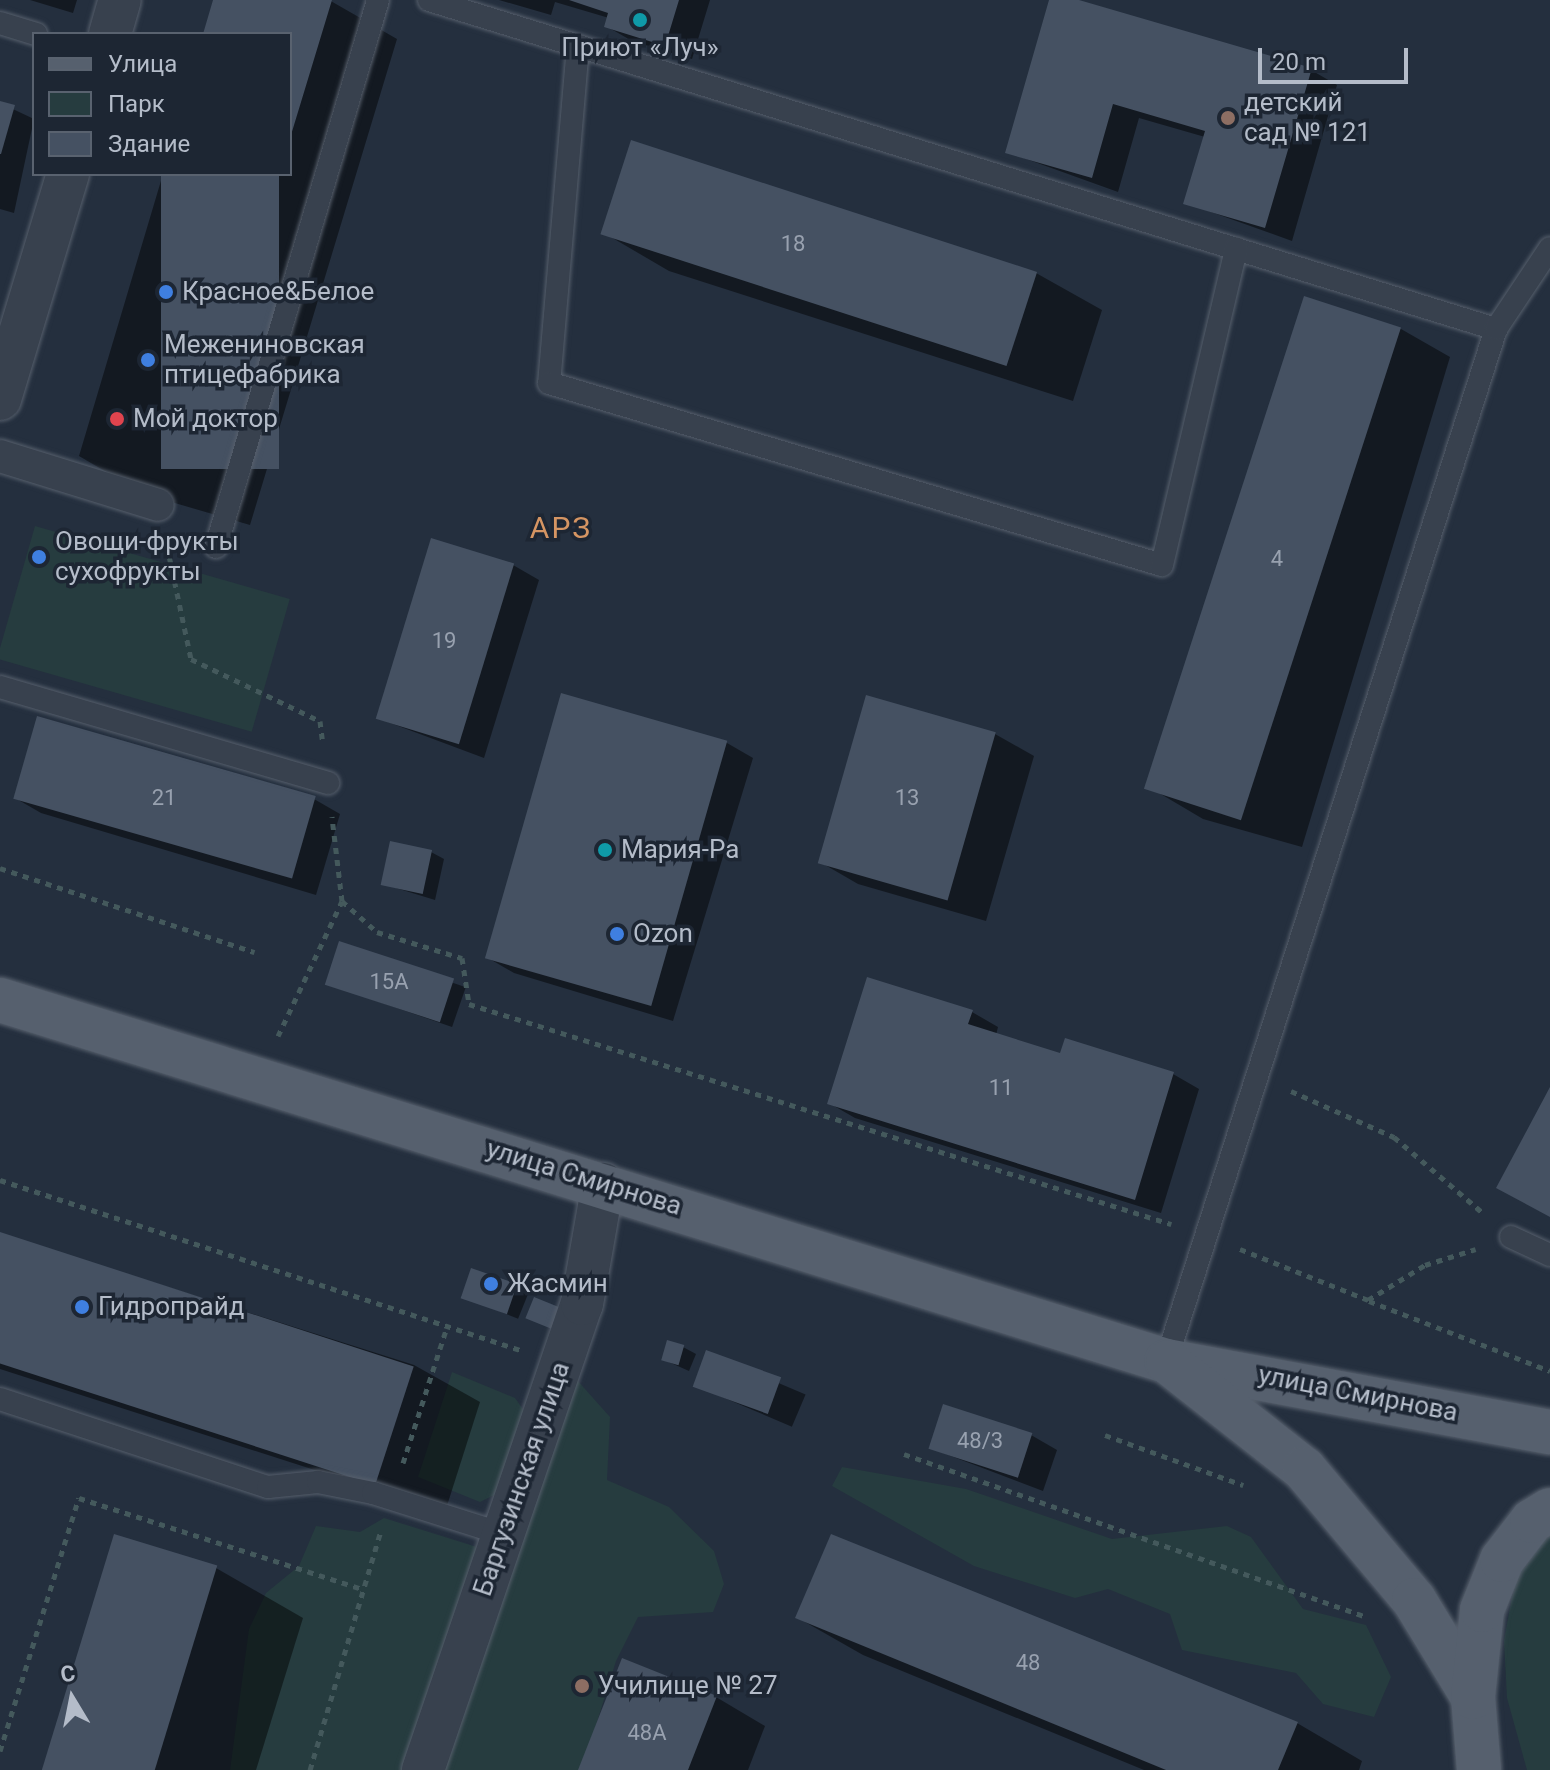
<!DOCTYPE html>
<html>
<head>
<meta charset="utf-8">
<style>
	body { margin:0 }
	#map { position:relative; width:1550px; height:1770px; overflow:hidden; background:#242f3e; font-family:Roboto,sans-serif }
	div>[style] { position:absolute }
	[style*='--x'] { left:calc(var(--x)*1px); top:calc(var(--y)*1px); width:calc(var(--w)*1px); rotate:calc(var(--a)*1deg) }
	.green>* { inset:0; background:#263c3f; transform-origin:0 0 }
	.shadow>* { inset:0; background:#0007; transform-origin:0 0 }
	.building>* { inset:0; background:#455162; transform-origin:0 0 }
	.path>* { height:5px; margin-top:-2.5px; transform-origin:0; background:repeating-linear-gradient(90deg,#44595c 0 6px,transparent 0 12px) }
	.roads { filter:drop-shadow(0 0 2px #565f6c) drop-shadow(0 0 2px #565f6c) }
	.service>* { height:22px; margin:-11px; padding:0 11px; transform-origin:11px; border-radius:11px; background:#38414e }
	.pedestrian>* { height:32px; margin:-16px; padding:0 16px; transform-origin:16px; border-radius:16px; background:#38414e }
	.minor>* { height:42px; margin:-21px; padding:0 21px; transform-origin:21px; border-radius:21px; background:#38414e }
	.primary>* { height:44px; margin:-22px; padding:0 22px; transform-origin:22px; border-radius:22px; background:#56606e }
	.dots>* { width:22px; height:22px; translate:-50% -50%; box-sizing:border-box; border:4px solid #1d2633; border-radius:50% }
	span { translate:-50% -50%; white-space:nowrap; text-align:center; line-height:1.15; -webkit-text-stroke:7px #1d2633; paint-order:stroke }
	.number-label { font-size:22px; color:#98a1af }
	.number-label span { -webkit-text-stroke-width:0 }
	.poi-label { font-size:26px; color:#b4bcc9 }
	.left { translate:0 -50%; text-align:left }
	.street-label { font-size:26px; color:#b4bcc9 }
	.quarter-label { font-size:30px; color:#d59563; letter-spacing:2px }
	.legend { position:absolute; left:32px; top:32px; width:260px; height:144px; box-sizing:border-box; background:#1d2633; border:2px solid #59626f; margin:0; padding:10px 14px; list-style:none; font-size:24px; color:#b4bcc9 }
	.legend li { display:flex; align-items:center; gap:16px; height:40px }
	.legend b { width:40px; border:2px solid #59626f }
	.north { position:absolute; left:32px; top:1658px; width:80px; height:80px; -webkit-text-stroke:6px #1d2633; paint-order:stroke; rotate:350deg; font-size:22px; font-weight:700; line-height:32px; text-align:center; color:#b4bcc9 }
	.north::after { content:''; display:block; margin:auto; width:28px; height:36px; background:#b4bcc9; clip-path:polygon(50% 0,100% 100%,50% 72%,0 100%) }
	.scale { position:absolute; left:1258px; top:48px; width:150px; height:36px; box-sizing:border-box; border:4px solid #b4bcc9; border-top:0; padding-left:10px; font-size:24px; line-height:28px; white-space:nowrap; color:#b4bcc9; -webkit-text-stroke:6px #1d2633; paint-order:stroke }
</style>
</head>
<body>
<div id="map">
	<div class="green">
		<div style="left:35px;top:526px;width:265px;height:138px;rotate:16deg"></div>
		<div style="clip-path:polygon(452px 1372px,515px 1398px,530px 1419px,506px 1489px,480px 1502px,418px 1477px)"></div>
		<div style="clip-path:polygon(577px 1380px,610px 1417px,607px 1480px,669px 1507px,714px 1551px,724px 1584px,713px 1612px,638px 1617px,616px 1661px,582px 1770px,230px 1770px,249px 1629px,266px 1593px,299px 1566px,316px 1526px,360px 1532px,384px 1518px,509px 1557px)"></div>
		<div style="clip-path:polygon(842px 1467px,966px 1489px,1112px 1539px,1227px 1526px,1251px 1537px,1303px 1609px,1366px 1625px,1391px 1677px,1374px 1717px,1323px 1704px,1296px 1673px,1182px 1650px,1170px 1614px,1108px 1589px,1075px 1598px,974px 1566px,832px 1486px)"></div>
		<div style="clip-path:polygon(1550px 1529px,1550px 1770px,1527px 1770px,1507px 1698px,1504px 1641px,1514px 1585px,1532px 1543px)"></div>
	</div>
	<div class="shadow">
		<div style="clip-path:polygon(30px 0,77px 0,73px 13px)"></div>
		<div style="clip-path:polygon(215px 0,329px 0,397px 39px,250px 525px,144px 494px,79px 456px,163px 174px,290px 174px,290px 34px,205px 34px)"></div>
		<div style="clip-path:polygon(499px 0,710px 0,692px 59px,632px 41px,606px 26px,609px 18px,555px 2px,551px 15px)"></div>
		<div style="clip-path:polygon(1051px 0,1311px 70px,1337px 85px,1292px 241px,1186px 203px,1205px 137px,1139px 118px,1118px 192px,1007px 152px)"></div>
		<div style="clip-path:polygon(0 103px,34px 119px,14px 213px,0 209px)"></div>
		<div style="clip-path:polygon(604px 233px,1036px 273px,1102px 310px,1073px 401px,669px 271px)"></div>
		<div style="clip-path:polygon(1306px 299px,1401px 329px,1450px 357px,1302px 847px,1203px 819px,1154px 790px)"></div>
		<div style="clip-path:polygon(513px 565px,539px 580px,484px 758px,377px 718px)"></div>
		<div style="clip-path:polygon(562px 695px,727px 743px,753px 758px,673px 1021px,514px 973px,488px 958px)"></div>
		<div style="clip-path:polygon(867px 698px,995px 734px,1034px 756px,986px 921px,858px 884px,820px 862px)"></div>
		<div style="clip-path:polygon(15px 798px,314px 799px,340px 814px,316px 895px,41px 813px)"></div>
		<div style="clip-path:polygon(431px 852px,444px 859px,435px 900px,383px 884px)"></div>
		<div style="left:340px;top:944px;width:133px;height:42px;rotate:19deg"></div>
		<div style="clip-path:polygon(868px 980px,972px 1012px,998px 1027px,996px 1035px,1062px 1056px,1173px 1074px,1199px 1089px,1161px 1213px,855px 1118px,829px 1103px)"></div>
		<div style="clip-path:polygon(0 1234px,414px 1365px,480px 1402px,445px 1512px,0 1369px)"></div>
		<div style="left:472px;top:1270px;width:61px;height:28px;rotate:22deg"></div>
		<div style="clip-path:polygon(683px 1347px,696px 1354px,689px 1371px,662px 1359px)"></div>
		<div style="left:708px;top:1353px;width:106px;height:35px;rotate:23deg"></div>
		<div style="clip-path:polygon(1031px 1435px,1057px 1450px,1043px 1491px,930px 1448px)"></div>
		<div style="clip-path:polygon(216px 1568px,303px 1618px,256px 1770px,43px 1770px)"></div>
		<div style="clip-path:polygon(798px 1618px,1297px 1723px,1362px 1761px,1359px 1770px,1144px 1770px,863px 1655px)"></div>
		<div style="clip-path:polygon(716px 1697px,765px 1726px,748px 1770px,580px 1770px)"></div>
	</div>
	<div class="building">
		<div style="clip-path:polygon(213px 0,332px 0,291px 135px,290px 34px,203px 34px)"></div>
		<div style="clip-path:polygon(569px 0,679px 0,665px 46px,604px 27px,608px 13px)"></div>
		<div style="clip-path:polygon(1049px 0,1079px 0,1312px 68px,1265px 228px,1183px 204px,1205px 131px,1113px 104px,1092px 178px,1005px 153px)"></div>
		<div style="clip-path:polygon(0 101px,15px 105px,1px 154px,0 154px)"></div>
		<div style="left:631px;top:140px;width:427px;height:99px;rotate:18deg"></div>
		<div style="left:161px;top:174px;width:118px;height:295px"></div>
		<div style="left:1304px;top:296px;width:102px;height:518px;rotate:18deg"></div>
		<div style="left:431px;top:538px;width:87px;height:189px;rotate:17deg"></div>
		<div style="left:561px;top:693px;width:173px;height:276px;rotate:16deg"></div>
		<div style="left:866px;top:695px;width:135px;height:175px;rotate:16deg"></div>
		<div style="left:37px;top:716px;width:290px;height:86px;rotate:16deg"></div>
		<div style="left:390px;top:841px;width:43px;height:45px;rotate:12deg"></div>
		<div style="left:339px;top:941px;width:121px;height:46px;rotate:18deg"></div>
		<div style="clip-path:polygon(867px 977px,973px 1010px,968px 1024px,1060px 1053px,1065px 1038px,1174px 1072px,1135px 1200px,827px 1104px)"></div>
		<div style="clip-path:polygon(1550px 1087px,1550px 1217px,1496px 1188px)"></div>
		<div style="left:0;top:1232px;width:435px;height:125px;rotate:18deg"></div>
		<div style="left:471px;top:1268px;width:49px;height:32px;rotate:19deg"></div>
		<div style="left:534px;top:1297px;width:32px;height:23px;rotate:22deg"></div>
		<div style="left:667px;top:1340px;width:18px;height:21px;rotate:16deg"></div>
		<div style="left:706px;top:1350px;width:80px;height:39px;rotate:20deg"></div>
		<div style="left:943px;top:1404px;width:94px;height:47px;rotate:18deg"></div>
		<div style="left:114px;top:1534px;width:108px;height:247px;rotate:17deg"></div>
		<div style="clip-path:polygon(831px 1534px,1298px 1722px,1278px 1770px,1166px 1770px,795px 1618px)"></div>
		<div style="clip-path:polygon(622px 1658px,717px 1696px,688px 1770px,578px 1770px)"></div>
	</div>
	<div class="path">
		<div style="--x:167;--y:546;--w:116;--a:78"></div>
		<div style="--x:191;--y:659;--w:143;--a:25.7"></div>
		<div style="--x:320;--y:721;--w:23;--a:83"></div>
		<div style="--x:0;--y:868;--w:268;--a:18.3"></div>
		<div style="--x:342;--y:901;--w:47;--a:41.5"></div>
		<div style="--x:377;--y:932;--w:89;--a:17"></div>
		<div style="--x:462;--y:958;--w:47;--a:81.3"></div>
		<div style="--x:469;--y:1004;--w:736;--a:17.4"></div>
		<div style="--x:278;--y:1036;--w:149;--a:-64.6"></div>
		<div style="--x:342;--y:901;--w:85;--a:-96.8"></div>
		<div style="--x:1291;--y:1091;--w:113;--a:24.1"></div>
		<div style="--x:1394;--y:1137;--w:117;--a:40.5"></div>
		<div style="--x:0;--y:1180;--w:547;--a:18.1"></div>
		<div style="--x:1240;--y:1249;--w:138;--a:21.7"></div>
		<div style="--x:1368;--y:1300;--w:67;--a:-31.6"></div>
		<div style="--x:1425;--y:1265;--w:53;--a:-17.4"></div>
		<div style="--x:1369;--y:1301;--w:194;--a:21.1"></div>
		<div style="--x:1105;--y:1435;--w:147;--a:19.9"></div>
		<div style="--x:904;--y:1454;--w:488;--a:19.4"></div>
		<div style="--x:403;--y:1463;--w:143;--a:-72.1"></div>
		<div style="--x:0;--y:1751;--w:265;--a:-72.7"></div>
		<div style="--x:79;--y:1498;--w:297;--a:17.8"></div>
		<div style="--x:310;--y:1770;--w:247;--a:-73.5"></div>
	</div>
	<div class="roads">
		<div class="service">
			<div style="--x:429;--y:0;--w:1117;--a:17.14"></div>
			<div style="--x:0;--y:23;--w:38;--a:17"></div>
			<div style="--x:578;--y:46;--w:338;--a:94.9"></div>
			<div style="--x:549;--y:383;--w:639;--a:16.54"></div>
			<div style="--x:1162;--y:565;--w:325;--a:-76.8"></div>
			<div style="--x:216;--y:547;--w:570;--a:-73.5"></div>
			<div style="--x:0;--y:687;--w:342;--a:16.3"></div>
			<div style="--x:1511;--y:1237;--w:43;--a:24.8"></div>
			<div style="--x:1166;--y:1361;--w:1083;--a:-72.27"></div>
			<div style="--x:1496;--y:329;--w:97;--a:-56.3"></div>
			<div style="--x:0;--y:1399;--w:282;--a:18.2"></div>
			<div style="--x:268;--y:1487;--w:50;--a:-5.7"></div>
			<div style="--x:318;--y:1482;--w:56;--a:11.3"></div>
			<div style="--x:373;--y:1493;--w:135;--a:17.6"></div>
		</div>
		<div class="pedestrian">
			<div style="--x:0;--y:456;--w:165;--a:17.2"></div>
		</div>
		<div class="minor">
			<div style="--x:110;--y:34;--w:35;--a:-74"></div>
			<div style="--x:0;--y:399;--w:235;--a:-73.2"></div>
			<div style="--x:423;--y:1770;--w:492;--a:-71.2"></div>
			<div style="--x:582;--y:1304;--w:122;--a:-80.1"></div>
		</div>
		<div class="primary">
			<div style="--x:0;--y:1000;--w:1221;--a:17.2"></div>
			<div style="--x:1166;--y:1361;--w:391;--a:10.5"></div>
			<div style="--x:1168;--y:1362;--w:173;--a:38.2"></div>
			<div style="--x:1304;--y:1469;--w:171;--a:50"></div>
			<div style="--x:1414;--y:1600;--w:114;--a:58.7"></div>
			<div style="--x:1479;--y:1770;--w:73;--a:-94.7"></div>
			<div style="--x:1473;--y:1697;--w:87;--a:-84.1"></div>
			<div style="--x:1482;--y:1610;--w:54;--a:-68.2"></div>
			<div style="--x:1502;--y:1560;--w:49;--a:-52.4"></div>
			<div style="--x:1532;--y:1521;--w:21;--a:-31"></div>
		</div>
	</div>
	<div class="dots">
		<div style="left:640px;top:20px;background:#0f9aa8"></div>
		<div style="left:1228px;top:118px;background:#8d6e63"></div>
		<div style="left:166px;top:292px;background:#3f7fe0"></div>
		<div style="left:148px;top:360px;background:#3f7fe0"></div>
		<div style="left:117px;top:419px;background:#e0444e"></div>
		<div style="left:39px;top:557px;background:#3f7fe0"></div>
		<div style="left:605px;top:850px;background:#0f9aa8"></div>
		<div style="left:617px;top:934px;background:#3f7fe0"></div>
		<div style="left:491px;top:1284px;background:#3f7fe0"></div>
		<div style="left:82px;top:1307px;background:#3f7fe0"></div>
		<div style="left:582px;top:1686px;background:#8d6e63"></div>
	</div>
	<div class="number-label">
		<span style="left:793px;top:244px">18</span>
		<span style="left:1277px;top:559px">4</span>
		<span style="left:444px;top:641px">19</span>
		<span style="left:164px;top:798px">21</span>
		<span style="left:907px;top:798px">13</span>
		<span style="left:389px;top:982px">15А</span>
		<span style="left:1001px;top:1088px">11</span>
		<span style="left:980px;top:1441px">48/3</span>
		<span style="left:1028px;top:1663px">48</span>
		<span style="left:647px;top:1733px">48А</span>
	</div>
	<div class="poi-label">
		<span style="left:640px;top:48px">Приют «Луч»</span>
		<span class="left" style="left:1244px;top:118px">детский<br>сад № 121</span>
		<span class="left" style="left:182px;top:292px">Красное&amp;Белое</span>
		<span class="left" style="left:164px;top:360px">Межениновская<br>птицефабрика</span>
		<span class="left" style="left:133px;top:419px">Мой доктор</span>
		<span class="left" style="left:55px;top:557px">Овощи-фрукты<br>сухофрукты</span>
		<span class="left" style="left:621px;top:850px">Мария-Ра</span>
		<span class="left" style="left:633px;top:934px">Ozon</span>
		<span class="left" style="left:507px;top:1284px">Жасмин</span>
		<span class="left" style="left:98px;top:1307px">Гидропрайд</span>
		<span class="left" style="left:598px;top:1686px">Училище № 27</span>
	</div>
	<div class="street-label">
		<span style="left:584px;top:1178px;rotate:17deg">улица Смирнова</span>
		<span style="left:1358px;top:1394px;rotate:11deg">улица Смирнова</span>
		<span style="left:522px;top:1479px;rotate:-71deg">Баргузинская улица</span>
	</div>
	<div class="quarter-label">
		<span style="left:561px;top:528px">АРЗ</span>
	</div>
	<ul class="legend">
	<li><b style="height:10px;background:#56606e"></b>Улица</li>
	<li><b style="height:22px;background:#263c3f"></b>Парк</li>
	<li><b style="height:22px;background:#455162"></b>Здание</li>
	</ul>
	<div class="north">С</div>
	<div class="scale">20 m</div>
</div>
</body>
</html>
